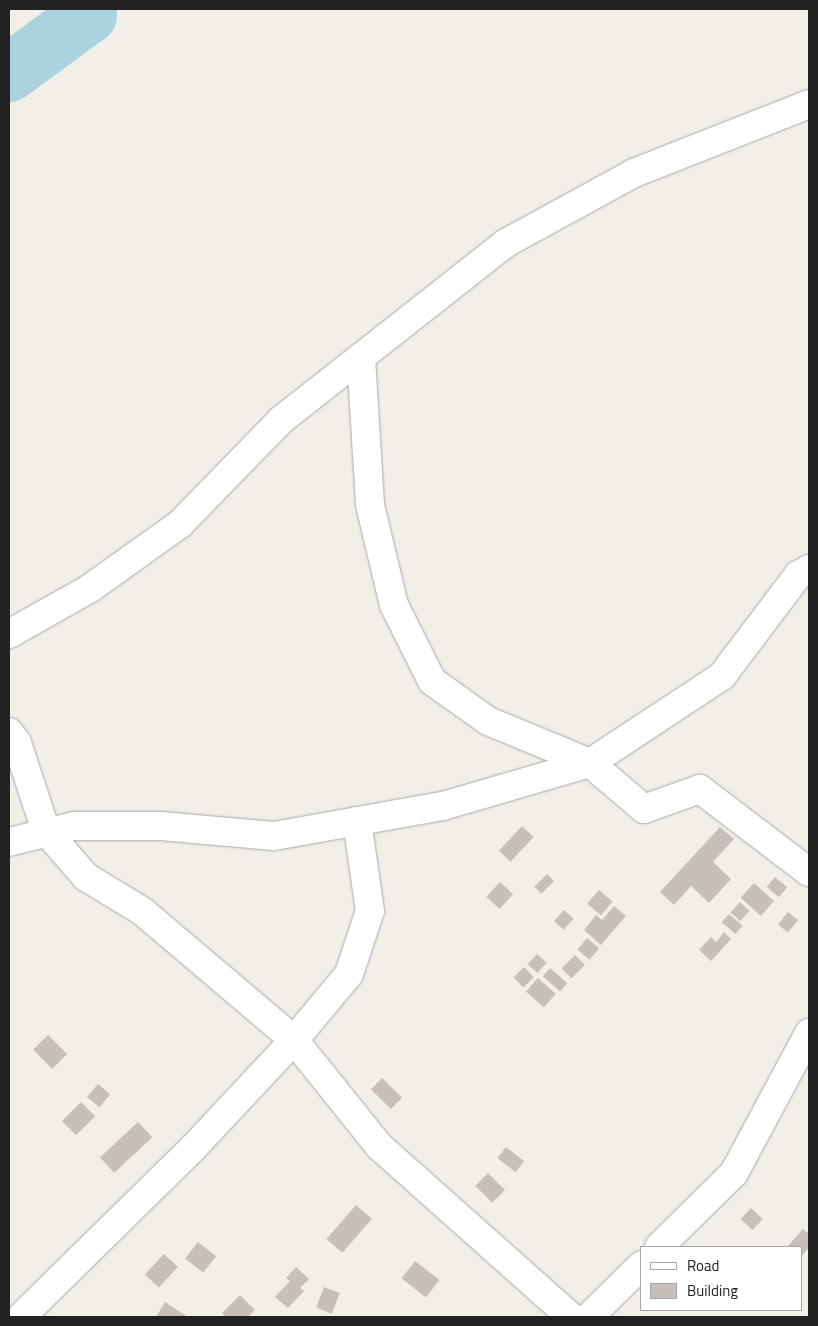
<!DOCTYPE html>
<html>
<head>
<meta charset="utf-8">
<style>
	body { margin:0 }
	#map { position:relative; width:818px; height:1326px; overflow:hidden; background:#f2efe9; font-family:"Titillium Web",sans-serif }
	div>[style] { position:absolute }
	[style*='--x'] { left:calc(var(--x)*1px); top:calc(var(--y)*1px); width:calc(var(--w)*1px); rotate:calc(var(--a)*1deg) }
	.river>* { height:58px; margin:-29px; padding:0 29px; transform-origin:29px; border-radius:29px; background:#aad3df }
	.building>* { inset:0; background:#c7bfb8; transform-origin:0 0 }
	.roads { filter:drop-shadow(0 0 1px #a9a9a9) drop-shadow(0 0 1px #a9a9a9) }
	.minor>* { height:28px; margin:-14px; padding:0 14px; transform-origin:14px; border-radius:14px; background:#fff }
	span { translate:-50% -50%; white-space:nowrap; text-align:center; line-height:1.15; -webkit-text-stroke:5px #fff; paint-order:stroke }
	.frame { position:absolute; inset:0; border:10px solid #222; pointer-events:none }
	.legend { position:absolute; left:640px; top:1246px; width:162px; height:65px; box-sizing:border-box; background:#fff; border:1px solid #a7a7a7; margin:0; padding:6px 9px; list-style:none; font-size:15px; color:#222 }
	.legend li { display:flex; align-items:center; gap:10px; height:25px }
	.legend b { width:25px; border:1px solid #a7a7a7 }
</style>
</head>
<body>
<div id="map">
	<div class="river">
		<div style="--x:9;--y:73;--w:98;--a:-36.3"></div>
		<div style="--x:88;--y:15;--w:6;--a:-108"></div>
	</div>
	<div class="building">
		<div style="left:522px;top:826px;width:16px;height:34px;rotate:43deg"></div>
		<div style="clip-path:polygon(720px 827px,734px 839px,713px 862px,731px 879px,709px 903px,691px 886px,674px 905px,660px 892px)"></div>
		<div style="left:547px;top:874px;width:10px;height:18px;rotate:45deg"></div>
		<div style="left:775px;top:877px;width:16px;height:13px;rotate:40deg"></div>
		<div style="left:500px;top:882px;width:18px;height:20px;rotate:43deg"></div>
		<div style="left:754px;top:883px;width:27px;height:20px;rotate:42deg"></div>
		<div style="left:599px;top:890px;width:18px;height:18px;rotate:41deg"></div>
		<div style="left:740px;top:902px;width:13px;height:14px;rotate:42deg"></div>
		<div style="clip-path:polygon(614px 906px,626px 916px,601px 945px,584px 930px,596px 915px,602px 920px)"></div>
		<div style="left:564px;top:910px;width:13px;height:15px;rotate:42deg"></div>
		<div style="left:788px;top:912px;width:13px;height:16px;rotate:39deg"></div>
		<div style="left:729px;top:914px;width:18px;height:11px;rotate:41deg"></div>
		<div style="clip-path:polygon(724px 932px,731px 939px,711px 961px,699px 950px,711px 937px,716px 942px)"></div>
		<div style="left:587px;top:938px;width:16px;height:15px;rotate:40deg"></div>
		<div style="left:537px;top:954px;width:13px;height:14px;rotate:42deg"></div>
		<div style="left:575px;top:955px;width:14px;height:19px;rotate:45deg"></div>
		<div style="left:524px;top:967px;width:14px;height:15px;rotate:45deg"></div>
		<div style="left:550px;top:968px;width:23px;height:11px;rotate:41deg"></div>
		<div style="left:538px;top:978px;width:24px;height:18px;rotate:42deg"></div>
		<div style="left:48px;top:1035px;width:27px;height:21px;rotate:45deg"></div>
		<div style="left:382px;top:1078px;width:28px;height:16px;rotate:44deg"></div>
		<div style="left:98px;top:1084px;width:16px;height:17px;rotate:40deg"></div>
		<div style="left:81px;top:1102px;width:20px;height:27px;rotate:45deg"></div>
		<div style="left:138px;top:1122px;width:21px;height:52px;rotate:47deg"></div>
		<div style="left:506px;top:1147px;width:23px;height:14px;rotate:38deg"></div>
		<div style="left:488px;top:1173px;width:24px;height:18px;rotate:45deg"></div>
		<div style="left:356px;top:1205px;width:21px;height:45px;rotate:41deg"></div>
		<div style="left:751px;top:1208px;width:16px;height:15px;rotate:43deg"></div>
		<div style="clip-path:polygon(803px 1229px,809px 1234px,809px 1247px,802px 1256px,802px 1247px,787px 1247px)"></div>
		<div style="left:198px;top:1242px;width:23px;height:21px;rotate:38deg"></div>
		<div style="left:164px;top:1254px;width:19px;height:28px;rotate:43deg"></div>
		<div style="left:415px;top:1261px;width:31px;height:22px;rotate:38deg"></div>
		<div style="clip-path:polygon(296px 1267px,309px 1279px,300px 1288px,304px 1291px,288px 1308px,275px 1297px,290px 1281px,286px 1278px)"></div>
		<div style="left:324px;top:1287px;width:17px;height:22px;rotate:21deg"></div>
		<div style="clip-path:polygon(240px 1295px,255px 1310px,248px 1317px,226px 1317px,222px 1313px)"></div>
		<div style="clip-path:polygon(165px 1302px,188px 1317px,156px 1317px)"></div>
	</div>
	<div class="roads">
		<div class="minor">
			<div style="--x:361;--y:357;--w:148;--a:86.5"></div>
			<div style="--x:370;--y:505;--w:103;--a:76.5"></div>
			<div style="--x:394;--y:605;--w:85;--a:63.4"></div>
			<div style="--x:432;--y:681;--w:69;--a:35.5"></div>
			<div style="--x:488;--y:721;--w:110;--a:22.4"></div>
			<div style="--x:590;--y:763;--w:71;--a:40.4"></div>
			<div style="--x:644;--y:809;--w:59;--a:-19.7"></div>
			<div style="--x:700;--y:789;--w:137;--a:37.3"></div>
			<div style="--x:9;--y:634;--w:92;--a:-29.4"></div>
			<div style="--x:89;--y:589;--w:112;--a:-35.5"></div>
			<div style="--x:180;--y:524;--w:145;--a:-45.8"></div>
			<div style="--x:281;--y:420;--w:286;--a:-38.2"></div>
			<div style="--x:506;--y:243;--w:146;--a:-28.7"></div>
			<div style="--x:634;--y:173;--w:188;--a:-21.5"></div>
			<div style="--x:9;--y:732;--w:14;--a:54"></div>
			<div style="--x:17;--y:743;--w:93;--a:71.8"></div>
			<div style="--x:46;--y:831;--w:61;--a:49"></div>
			<div style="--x:86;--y:877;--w:66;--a:31.3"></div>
			<div style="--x:142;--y:911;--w:199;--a:40.3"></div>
			<div style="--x:294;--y:1040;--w:136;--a:51.3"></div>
			<div style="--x:379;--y:1146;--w:257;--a:41.7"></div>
			<div style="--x:9;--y:842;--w:67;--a:-13.8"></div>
			<div style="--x:74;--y:826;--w:87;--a:0"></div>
			<div style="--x:161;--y:826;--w:113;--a:5.1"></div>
			<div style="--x:274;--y:836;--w:172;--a:-10.1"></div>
			<div style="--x:443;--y:806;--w:153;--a:-16.3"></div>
			<div style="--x:590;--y:763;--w:158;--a:-33.4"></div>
			<div style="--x:722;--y:676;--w:126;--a:-53"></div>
			<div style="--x:798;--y:575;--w:13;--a:-29"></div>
			<div style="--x:659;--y:1247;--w:105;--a:-44.6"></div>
			<div style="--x:734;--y:1173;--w:159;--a:-61.8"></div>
			<div style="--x:21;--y:1317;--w:241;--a:-44.5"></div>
			<div style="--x:193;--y:1148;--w:148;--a:-46.9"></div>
			<div style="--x:294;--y:1040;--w:86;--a:-50.2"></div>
			<div style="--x:349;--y:974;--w:66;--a:-71.6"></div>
			<div style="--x:370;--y:911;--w:91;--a:-98.2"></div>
			<div style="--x:589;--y:1317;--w:74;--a:-44.5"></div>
		</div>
	</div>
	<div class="frame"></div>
	<ul class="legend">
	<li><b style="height:6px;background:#fff"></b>Road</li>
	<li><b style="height:14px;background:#c7bfb8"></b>Building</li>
	</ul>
</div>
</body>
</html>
